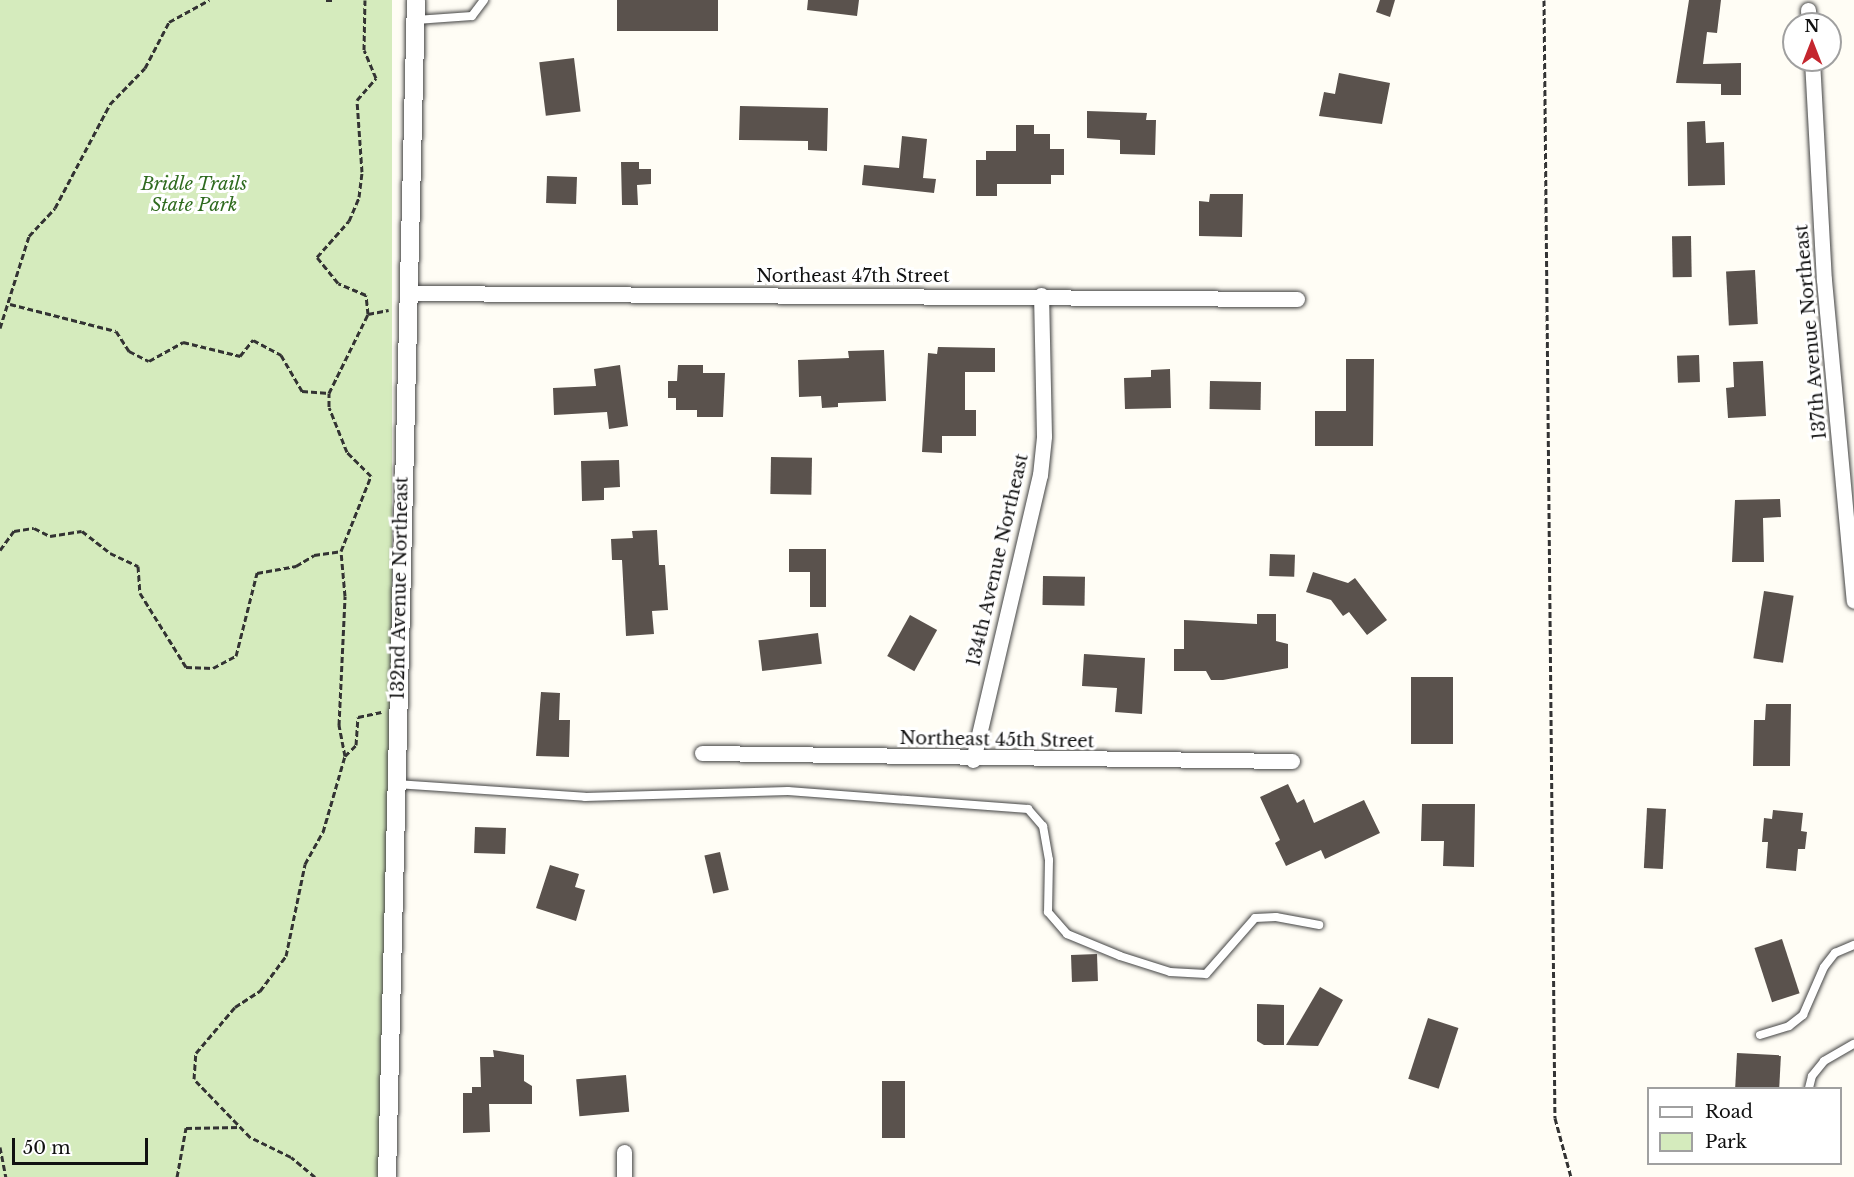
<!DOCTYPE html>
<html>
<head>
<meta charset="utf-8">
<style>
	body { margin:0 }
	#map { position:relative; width:1854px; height:1177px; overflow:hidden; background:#fffdf5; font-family:"Libre Baskerville",serif }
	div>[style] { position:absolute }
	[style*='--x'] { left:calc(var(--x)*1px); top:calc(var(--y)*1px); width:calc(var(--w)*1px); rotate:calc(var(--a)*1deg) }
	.green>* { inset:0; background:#d5ebbd; transform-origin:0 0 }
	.building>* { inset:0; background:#5a524d; transform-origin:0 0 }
	.path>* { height:3px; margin-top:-1.5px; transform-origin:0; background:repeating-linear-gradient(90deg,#333 0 6px,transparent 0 9px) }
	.roads { filter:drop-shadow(0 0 2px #444) drop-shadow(0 0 2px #444) }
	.service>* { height:8px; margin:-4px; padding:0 4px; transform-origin:4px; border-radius:4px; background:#fff }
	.minor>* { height:15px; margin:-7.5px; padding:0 7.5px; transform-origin:7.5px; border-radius:7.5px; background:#fff }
	.tertiary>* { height:18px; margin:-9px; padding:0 9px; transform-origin:9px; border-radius:9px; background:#fff }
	span { translate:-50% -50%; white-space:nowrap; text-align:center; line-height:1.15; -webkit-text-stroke:6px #fff; paint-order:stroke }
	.park-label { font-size:18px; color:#2f6b1f; font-style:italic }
	.street-label { font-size:18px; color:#111 }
	.legend { position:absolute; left:1647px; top:1087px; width:195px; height:78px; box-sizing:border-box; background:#fff; border:2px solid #a0a0a0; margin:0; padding:8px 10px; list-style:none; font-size:18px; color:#111 }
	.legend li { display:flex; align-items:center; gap:12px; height:30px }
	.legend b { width:30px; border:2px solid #a0a0a0 }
	.north { position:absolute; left:1782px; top:12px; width:60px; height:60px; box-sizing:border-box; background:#fff; border:2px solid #a0a0a0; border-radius:50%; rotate:0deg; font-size:16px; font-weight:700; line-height:24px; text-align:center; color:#111 }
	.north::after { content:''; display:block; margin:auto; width:21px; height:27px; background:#c4262e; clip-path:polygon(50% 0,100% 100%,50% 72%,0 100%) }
	.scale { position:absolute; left:12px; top:1138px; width:136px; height:27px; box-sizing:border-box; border:3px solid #111; border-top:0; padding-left:8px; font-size:18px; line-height:21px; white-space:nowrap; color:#111; -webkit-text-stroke:4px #fff; paint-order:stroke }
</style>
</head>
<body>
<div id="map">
	<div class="green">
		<div style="left:0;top:0;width:392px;height:1177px"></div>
	</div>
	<div class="building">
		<div style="left:617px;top:0;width:101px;height:31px"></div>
		<div style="clip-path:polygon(808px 0,859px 0,857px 16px,807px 10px)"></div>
		<div style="clip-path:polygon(1380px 0,1395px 0,1390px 17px,1376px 12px)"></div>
		<div style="clip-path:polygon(1689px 0,1721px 0,1717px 33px,1707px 32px,1703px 64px,1741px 63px,1741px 95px,1721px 95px,1721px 84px,1676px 83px)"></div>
		<div style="left:574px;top:58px;width:54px;height:35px;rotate:83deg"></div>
		<div style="clip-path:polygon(1339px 73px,1390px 83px,1382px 124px,1319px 116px,1324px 92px,1335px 94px)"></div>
		<div style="clip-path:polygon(740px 106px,828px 108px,827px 151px,808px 150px,808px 141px,739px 140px)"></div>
		<div style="clip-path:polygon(1087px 111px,1147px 113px,1146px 120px,1156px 120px,1155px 155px,1120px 154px,1120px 140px,1087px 138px)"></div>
		<div style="clip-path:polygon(1705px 121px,1706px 143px,1724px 142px,1725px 185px,1688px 186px,1687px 122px)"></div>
		<div style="clip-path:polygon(1016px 125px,1034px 125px,1034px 134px,1050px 134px,1050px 149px,1064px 149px,1064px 175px,1051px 175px,1051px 184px,997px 184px,997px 196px,976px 196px,976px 160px,986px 160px,986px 151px,1016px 151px)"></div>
		<div style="clip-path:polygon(902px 136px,927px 139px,923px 178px,936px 179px,934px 193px,862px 185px,864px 165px,899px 168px)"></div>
		<div style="clip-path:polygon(621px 162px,639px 162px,639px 169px,651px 169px,651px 184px,637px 185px,638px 205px,622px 205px)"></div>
		<div style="left:547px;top:176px;width:30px;height:27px;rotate:2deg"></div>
		<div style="clip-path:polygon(1210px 194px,1243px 194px,1242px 237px,1199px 236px,1199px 201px,1209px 202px)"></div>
		<div style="left:1691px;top:236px;width:41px;height:19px;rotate:89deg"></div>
		<div style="left:1755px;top:270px;width:54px;height:29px;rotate:87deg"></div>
		<div style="clip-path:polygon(938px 347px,995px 348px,995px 372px,965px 372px,965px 410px,976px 410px,976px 436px,942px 436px,942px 453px,922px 452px,928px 353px,937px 354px)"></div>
		<div style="clip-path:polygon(884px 350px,886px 401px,838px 403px,838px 407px,822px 408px,821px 396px,799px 397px,798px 360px,849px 358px,848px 351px)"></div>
		<div style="left:1699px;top:355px;width:27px;height:22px;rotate:88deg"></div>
		<div style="clip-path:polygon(1346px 359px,1374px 359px,1373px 446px,1315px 446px,1315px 411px,1346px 411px)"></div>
		<div style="clip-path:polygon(1763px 361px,1766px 416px,1728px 418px,1726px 388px,1734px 387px,1733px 362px)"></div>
		<div style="clip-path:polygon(620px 365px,628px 426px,609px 429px,607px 412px,554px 415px,553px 388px,596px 386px,594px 369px)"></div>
		<div style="clip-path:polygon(678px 365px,703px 365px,703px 373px,725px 373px,723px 417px,697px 417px,697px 410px,676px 410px,676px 398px,668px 398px,668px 381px,677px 381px)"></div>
		<div style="clip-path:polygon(1170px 369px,1171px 408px,1125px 409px,1124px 378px,1151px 377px,1151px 370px)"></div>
		<div style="left:1210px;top:381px;width:51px;height:28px;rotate:1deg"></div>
		<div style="left:771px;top:457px;width:41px;height:37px;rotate:1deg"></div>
		<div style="clip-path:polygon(619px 460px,620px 487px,604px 488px,604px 500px,582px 501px,581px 461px)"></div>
		<div style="clip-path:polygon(1780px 499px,1781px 517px,1763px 518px,1764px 562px,1732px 562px,1735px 500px)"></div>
		<div style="clip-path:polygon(657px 530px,659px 565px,665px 565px,668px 610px,652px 611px,654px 634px,626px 636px,622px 560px,612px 560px,611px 539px,633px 538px,632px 531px)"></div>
		<div style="clip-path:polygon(789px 549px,826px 549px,826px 607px,810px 607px,810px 572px,789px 572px)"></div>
		<div style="left:1270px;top:554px;width:25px;height:22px;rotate:2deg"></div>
		<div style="clip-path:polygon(1313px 572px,1348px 583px,1355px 578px,1387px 620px,1367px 635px,1349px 612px,1343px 616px,1331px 600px,1306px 592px)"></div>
		<div style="left:1043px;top:576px;width:42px;height:29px;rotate:1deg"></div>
		<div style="left:1764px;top:591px;width:30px;height:68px;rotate:9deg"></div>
		<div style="clip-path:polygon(1257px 614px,1276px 614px,1276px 641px,1288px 644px,1288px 668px,1223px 680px,1211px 680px,1206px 671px,1174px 671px,1174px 649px,1184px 649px,1184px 620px,1257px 624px)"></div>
		<div style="left:910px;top:615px;width:31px;height:47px;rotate:29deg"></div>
		<div style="left:818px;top:633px;width:31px;height:60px;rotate:83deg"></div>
		<div style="clip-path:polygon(1084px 654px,1145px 658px,1142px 714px,1115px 712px,1117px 688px,1082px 686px)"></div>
		<div style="left:1411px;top:677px;width:42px;height:67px"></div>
		<div style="clip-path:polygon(541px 692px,560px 693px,559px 720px,570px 720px,569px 757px,536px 756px)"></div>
		<div style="clip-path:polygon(1766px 704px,1791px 704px,1790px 766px,1753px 766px,1754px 720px,1765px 720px)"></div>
		<div style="clip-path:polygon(1288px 784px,1297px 803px,1304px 799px,1314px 823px,1364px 800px,1380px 833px,1325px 859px,1321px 850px,1286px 866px,1275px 843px,1280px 840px,1260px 797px)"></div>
		<div style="clip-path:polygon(1422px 804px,1475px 804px,1474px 867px,1443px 866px,1444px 841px,1421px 841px)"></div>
		<div style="left:1647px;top:808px;width:19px;height:60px;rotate:3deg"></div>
		<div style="clip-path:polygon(1773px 810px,1803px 813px,1801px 831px,1807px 832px,1805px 849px,1798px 849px,1796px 871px,1766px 868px,1768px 842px,1762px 842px,1764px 818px,1772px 819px)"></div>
		<div style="left:475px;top:827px;width:31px;height:26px;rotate:2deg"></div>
		<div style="left:720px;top:852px;width:39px;height:16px;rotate:77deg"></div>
		<div style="clip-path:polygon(550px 865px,579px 874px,575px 887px,585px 890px,576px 921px,536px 908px)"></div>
		<div style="left:1782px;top:939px;width:57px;height:29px;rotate:72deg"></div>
		<div style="left:1097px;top:954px;width:27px;height:26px;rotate:88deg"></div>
		<div style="clip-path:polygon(1320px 987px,1343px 1000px,1318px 1046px,1286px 1045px)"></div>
		<div style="clip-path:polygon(1257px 1004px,1284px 1005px,1284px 1045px,1264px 1045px,1257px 1041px)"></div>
		<div style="left:1428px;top:1018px;width:32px;height:64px;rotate:18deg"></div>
		<div style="clip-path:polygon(493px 1050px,524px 1055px,524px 1081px,532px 1086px,532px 1104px,489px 1104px,490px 1132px,463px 1133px,463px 1093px,472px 1093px,472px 1087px,481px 1087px,480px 1057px,494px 1057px)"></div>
		<div style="left:1737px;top:1053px;width:44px;height:36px;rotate:3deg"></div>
		<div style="left:626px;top:1075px;width:37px;height:50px;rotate:85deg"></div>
		<div style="left:882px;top:1081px;width:23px;height:57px"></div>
	</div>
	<div class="path">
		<div style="--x:326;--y:0;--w:8;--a:0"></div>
		<div style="--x:1544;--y:0;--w:1118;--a:89.44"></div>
		<div style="--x:1555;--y:1118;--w:61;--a:74.8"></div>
		<div style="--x:10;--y:304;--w:109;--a:14.3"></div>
		<div style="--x:116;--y:331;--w:24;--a:57"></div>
		<div style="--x:129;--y:351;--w:22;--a:27"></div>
		<div style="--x:149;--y:361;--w:39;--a:-29"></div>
		<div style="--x:183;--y:342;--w:59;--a:13.8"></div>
		<div style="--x:240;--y:356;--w:21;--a:-51"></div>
		<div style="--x:253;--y:340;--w:32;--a:28"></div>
		<div style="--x:281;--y:355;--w:42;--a:59.7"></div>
		<div style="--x:302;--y:391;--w:27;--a:4"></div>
		<div style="--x:368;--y:314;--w:21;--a:-11"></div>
		<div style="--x:0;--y:328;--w:96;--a:-72.5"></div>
		<div style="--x:29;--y:236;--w:38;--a:-47"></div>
		<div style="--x:55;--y:208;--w:118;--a:-62.1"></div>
		<div style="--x:110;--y:104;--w:50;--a:-45.8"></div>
		<div style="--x:145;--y:68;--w:52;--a:-62.4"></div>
		<div style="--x:169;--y:22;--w:46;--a:-28.8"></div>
		<div style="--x:0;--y:550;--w:24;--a:-54"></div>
		<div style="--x:14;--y:531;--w:20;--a:-9"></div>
		<div style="--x:34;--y:528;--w:18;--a:27"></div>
		<div style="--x:50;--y:536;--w:32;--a:-9"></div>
		<div style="--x:82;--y:531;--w:36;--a:38"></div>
		<div style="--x:110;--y:553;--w:31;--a:25"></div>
		<div style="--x:138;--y:566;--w:27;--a:86"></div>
		<div style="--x:140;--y:593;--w:87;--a:58.1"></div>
		<div style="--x:186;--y:667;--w:27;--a:2"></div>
		<div style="--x:213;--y:668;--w:26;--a:-28"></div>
		<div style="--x:236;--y:656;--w:86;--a:-75.8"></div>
		<div style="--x:257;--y:573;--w:40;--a:-10"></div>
		<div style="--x:296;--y:566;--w:21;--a:-31"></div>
		<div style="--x:314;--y:555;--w:27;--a:-8"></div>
		<div style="--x:345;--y:756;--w:16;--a:-45"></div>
		<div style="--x:356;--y:745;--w:28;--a:-86"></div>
		<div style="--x:358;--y:717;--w:24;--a:-12"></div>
		<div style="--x:0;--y:1147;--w:31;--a:79"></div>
		<div style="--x:177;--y:1177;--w:50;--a:-79.6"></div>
		<div style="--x:186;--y:1128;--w:54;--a:-1.1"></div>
		<div style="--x:315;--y:1177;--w:31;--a:-140"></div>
		<div style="--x:291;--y:1157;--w:46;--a:-154"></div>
		<div style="--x:250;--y:1137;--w:81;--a:-134"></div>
		<div style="--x:194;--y:1079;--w:26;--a:-86"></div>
		<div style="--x:196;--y:1053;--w:60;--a:-49.7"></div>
		<div style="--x:235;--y:1007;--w:30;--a:-33"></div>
		<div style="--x:260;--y:991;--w:44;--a:-53.4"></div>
		<div style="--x:286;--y:956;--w:94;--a:-78.3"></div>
		<div style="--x:305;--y:864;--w:37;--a:-61"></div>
		<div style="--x:323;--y:832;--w:79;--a:-73.9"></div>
		<div style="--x:345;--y:756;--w:32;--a:-101"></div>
		<div style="--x:339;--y:725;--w:129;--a:-87.3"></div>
		<div style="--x:345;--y:596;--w:45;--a:-95.1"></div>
		<div style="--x:341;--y:551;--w:81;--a:-68.2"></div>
		<div style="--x:371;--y:476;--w:34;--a:-135"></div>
		<div style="--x:347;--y:452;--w:48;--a:-111.8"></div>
		<div style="--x:329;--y:407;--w:14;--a:-90"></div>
		<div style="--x:329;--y:393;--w:88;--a:-63.7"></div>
		<div style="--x:368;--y:314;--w:19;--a:-96"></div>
		<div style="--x:366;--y:295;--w:30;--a:-157"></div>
		<div style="--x:338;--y:283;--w:33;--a:-129"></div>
		<div style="--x:317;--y:257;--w:48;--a:-48.4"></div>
		<div style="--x:349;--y:221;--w:26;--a:-67"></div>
		<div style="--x:359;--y:197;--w:25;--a:-83"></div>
		<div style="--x:362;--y:172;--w:72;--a:-94"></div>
		<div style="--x:357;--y:100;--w:29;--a:-49"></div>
		<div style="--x:376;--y:78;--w:30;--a:-113"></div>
		<div style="--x:364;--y:50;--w:50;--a:-88.9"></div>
	</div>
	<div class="roads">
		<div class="service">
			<div style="--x:416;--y:20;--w:56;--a:-4.1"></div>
			<div style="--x:472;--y:16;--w:20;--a:-53"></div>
			<div style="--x:396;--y:784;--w:189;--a:3.9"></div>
			<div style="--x:585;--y:797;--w:203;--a:-1.7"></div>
			<div style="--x:788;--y:791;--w:241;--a:4.3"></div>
			<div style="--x:1028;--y:809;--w:23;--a:49"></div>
			<div style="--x:1043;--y:826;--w:35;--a:80"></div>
			<div style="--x:1049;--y:860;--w:52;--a:91.1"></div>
			<div style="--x:1048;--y:912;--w:29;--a:49"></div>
			<div style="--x:1067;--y:934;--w:57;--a:22.5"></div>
			<div style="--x:1120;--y:956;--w:52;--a:17.7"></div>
			<div style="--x:1170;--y:972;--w:36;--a:3"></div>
			<div style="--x:1206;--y:974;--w:74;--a:-48.8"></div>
			<div style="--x:1255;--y:918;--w:21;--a:-3"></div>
			<div style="--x:1276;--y:917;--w:44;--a:10.5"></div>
			<div style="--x:1760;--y:1035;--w:30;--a:-17"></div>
			<div style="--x:1789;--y:1026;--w:18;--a:-38"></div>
			<div style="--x:1803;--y:1015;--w:52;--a:-66.4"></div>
			<div style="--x:1824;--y:967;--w:18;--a:-52"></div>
			<div style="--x:1835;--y:953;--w:21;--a:-23"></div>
			<div style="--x:1809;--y:1088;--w:12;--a:-76"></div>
			<div style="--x:1812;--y:1076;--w:19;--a:-51"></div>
			<div style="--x:1824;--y:1061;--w:34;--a:-30"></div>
		</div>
		<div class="minor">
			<div style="--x:1808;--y:10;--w:14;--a:86"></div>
			<div style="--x:1812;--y:60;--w:220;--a:86.9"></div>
			<div style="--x:1824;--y:280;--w:322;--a:84.7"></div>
			<div style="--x:409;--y:293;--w:888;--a:0.39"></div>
			<div style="--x:702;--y:753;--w:590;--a:0.78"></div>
			<div style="--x:973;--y:760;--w:293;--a:-76.8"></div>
			<div style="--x:1040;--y:475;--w:39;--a:-84"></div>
			<div style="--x:1044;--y:436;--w:141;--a:-91.2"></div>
			<div style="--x:624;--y:1152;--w:25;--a:90"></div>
		</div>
		<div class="tertiary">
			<div style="--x:387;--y:1177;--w:1177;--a:-88.59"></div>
		</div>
	</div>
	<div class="park-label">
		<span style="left:194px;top:195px">Bridle Trails<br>State Park</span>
	</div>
	<div class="street-label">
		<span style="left:853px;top:276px">Northeast 47th Street</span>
		<span style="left:1811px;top:332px;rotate:-95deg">137th Avenue Northeast</span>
		<span style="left:998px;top:560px;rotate:-77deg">134th Avenue Northeast</span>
		<span style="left:400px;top:588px;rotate:-89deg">132nd Avenue Northeast</span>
		<span style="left:997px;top:740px;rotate:1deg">Northeast 45th Street</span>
	</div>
	<ul class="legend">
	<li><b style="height:8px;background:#fff"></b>Road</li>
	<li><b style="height:16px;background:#d5ebbd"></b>Park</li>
	</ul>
	<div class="north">N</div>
	<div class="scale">50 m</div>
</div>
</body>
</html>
